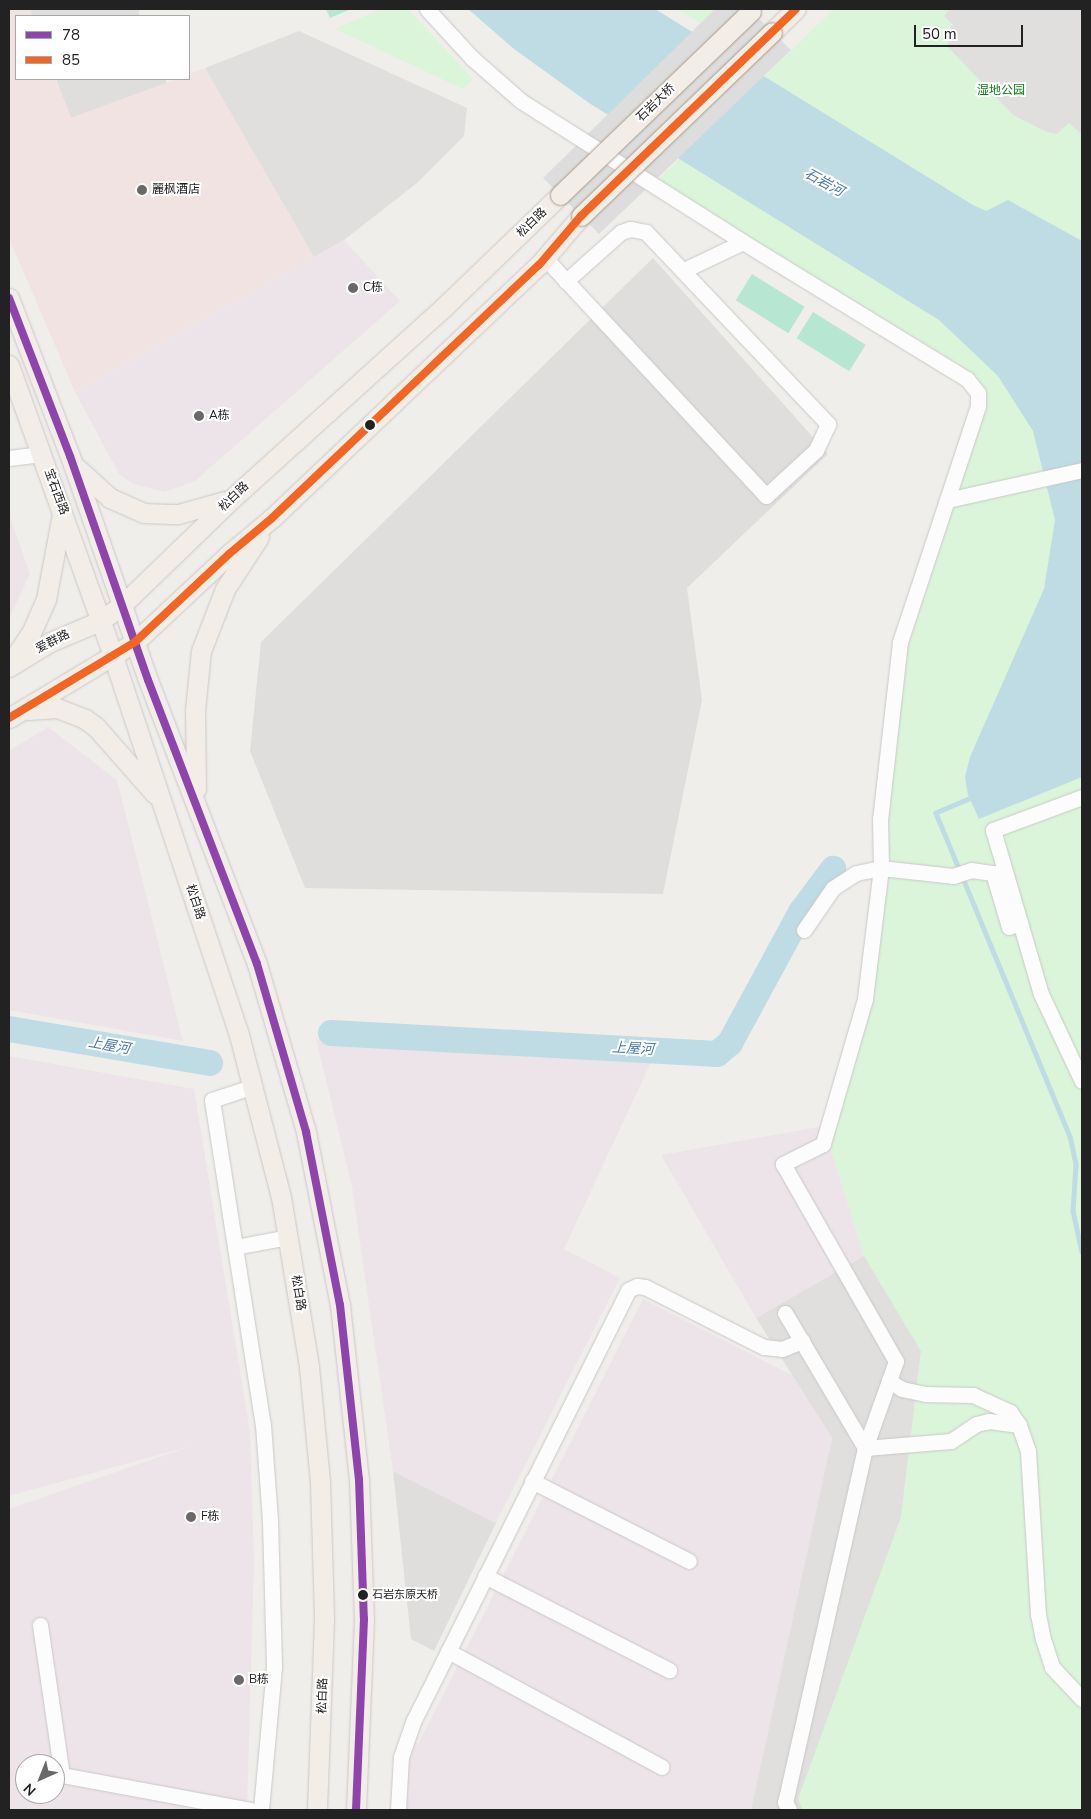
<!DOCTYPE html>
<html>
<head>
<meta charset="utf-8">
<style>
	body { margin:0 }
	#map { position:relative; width:1091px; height:1819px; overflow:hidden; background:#f0eeeb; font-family:"Nunito Sans","Noto Sans SC",sans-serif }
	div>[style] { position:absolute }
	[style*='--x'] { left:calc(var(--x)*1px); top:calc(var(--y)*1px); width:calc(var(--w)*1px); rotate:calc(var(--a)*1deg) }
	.residential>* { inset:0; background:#dfdedc; transform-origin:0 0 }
	.commercial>* { inset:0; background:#f1e3e1 }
	.industrial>* { inset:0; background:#ede4e9 }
	.park>* { inset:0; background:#daf5da }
	.pitch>* { inset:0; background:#b7e6d2; transform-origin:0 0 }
	.parking>* { inset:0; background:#e0dfde }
	.water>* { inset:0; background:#bfdbe3 }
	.pier>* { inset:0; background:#dedddd }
	.stream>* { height:4.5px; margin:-2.25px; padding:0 2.25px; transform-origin:2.25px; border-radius:2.25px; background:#bfdbe3 }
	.river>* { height:26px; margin:-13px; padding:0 13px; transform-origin:13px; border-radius:13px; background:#bfdbe3 }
	.roads { filter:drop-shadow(0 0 1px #c9c8c7) drop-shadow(0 0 1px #c9c8c7) }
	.minor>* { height:15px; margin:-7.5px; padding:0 7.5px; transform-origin:7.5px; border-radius:7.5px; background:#fdfcfc }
	.major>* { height:19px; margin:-9.5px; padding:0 9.5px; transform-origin:9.5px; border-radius:9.5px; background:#f3ede7 }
	.bridges { filter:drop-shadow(0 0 1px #a79c86) drop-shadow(0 0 1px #a79c86) }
	.major-bridge>* { height:19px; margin:-9.5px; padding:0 9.5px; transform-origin:9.5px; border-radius:9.5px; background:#f3ede7 }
	.bus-1>* { height:8px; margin:-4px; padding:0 4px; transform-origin:4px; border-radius:4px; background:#8e44ad }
	.bus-2>* { height:8px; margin:-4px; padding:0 4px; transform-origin:4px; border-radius:4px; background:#f26522 }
	.dots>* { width:14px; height:14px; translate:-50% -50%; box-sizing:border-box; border:2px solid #fff; border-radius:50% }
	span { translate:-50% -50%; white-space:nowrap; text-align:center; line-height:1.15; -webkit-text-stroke:4px #fff; paint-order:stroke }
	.bus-label { font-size:11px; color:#222 }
	.left { translate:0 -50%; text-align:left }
	.park-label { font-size:12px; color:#0c8416 }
	.street-label { font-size:12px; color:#222 }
	.poi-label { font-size:12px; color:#222 }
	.water-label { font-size:14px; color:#4a7aab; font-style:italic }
	.frame { position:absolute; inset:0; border:10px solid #222; pointer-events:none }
	.legend { position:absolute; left:15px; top:15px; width:175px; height:65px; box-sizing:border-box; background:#fff; border:1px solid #a7a7a7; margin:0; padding:6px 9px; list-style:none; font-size:15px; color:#222 }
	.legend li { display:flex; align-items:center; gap:10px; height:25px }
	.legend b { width:25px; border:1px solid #a7a7a7 }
	.north { position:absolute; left:15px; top:1754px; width:50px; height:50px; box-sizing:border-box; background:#fff; border:1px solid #a7a7a7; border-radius:50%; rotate:224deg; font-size:14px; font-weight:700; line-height:20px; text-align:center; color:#222 }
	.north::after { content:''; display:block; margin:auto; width:18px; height:22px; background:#6a6968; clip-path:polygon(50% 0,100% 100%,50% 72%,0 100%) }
	.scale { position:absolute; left:914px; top:25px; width:109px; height:22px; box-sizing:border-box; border:2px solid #222; border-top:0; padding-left:6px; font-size:15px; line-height:18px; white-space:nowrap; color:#222; -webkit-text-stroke:4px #fff; paint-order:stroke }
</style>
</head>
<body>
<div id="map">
	<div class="residential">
		<div style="left:30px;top:9px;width:109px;height:8px"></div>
		<div style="clip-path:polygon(56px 79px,165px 79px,167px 83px,71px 118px)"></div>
		<div style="clip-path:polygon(653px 258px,828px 454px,687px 588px,702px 700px,663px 894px,305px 888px,250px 751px,261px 642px)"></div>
		<div style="clip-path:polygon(393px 1471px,496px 1523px,434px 1651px,411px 1639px)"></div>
	</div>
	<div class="commercial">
		<div style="clip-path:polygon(9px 9px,30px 9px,33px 16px,16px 16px,16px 79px,56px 79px,71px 118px,177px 79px,189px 79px,189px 74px,205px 68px,314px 257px,75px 392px,9px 238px)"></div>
	</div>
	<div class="industrial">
		<div style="clip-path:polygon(344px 240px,400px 301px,195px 481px,165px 492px,133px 484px,119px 474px,75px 392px)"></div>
		<div style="clip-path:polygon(9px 514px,30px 574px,9px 619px)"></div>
		<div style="clip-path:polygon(48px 727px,117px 780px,183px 1041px,9px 1010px,9px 751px)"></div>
		<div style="clip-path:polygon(316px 1039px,652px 1060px,564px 1249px,620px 1278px,496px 1523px,393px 1471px,352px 1187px)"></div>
		<div style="clip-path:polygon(evenodd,9px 1056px,194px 1089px,250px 1432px,254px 1561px,247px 1810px,9px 1810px,9px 1509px,191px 1446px,9px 1496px,9px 1056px,25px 1764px,55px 1764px,55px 1794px,25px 1794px,25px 1764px)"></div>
		<div style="clip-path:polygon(824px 1126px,864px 1256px,756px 1318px,661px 1155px)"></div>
		<div style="clip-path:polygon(643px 1299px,792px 1375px,832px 1438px,751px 1810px,403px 1810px,409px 1740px,418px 1744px)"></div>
	</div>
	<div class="park">
		<div style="clip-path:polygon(381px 9px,408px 9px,473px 79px,463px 89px,335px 29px)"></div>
		<div style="clip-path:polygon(677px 9px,716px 9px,701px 23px)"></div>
		<div style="clip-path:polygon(834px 9px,1082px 9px,1082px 1810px,803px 1810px,797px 1799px,901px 1517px,921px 1351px,864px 1256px,824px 1126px,889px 883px,888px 815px,908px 647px,987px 402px,984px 386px,964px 367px,656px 182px)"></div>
	</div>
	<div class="pitch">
		<div style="clip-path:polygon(326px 9px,351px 9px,330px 18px)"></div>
		<div style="left:752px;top:274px;width:62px;height:31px;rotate:32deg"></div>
		<div style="left:813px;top:312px;width:62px;height:31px;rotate:32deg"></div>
	</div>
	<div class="parking">
		<div style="clip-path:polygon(950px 9px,1082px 9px,1082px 131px,1080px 133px,1069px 123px,1057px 134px,1047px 132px,1013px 115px,948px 47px,948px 31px,953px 25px,944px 16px)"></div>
		<div style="clip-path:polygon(299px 31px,467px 108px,464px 136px,417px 183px,344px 240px,314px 257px,205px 68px)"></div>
		<div style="clip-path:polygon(864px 1256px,921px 1351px,901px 1517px,798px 1799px,803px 1810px,751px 1810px,832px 1438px,756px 1318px)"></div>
	</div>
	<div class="water">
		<div style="clip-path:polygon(468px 9px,655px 9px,973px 205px,986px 211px,1008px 200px,1082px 241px,1082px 777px,979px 819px,968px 795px,965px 777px,970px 757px,1044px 589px,1055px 520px,1033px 431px,998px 376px,939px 320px,589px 103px,514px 49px)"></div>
	</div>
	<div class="pier">
		<div style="clip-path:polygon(715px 9px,749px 9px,791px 50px,599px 234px,543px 178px)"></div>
	</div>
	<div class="stream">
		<div style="--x:969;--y:799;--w:36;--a:157"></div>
		<div style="--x:936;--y:813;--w:350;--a:67.5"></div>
		<div style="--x:1070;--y:1136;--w:30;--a:78"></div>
		<div style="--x:1076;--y:1165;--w:46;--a:93.7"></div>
		<div style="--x:1073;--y:1211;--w:42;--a:77.6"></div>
	</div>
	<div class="river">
		<div style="--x:9;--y:1029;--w:204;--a:9.6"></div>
		<div style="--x:331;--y:1033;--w:387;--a:3.1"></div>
		<div style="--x:717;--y:1054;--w:17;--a:-40"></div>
		<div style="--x:730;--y:1043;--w:149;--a:-61.5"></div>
		<div style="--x:801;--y:912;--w:54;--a:-53.3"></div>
	</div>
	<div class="roads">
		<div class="minor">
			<div style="--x:427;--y:9;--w:67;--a:47.4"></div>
			<div style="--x:472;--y:58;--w:65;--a:41.3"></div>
			<div style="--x:521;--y:101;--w:263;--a:32.4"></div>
			<div style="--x:743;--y:242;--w:263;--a:31.5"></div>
			<div style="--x:967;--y:379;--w:18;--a:52"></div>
			<div style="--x:978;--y:393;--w:13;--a:90"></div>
			<div style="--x:978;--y:406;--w:249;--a:108.3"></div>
			<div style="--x:900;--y:642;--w:178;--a:96.4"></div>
			<div style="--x:880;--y:819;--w:49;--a:88.8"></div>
			<div style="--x:881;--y:868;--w:132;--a:97"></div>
			<div style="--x:865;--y:999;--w:151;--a:106.2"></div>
			<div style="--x:823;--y:1144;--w:45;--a:153.4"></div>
			<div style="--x:783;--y:1164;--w:227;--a:60.2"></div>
			<div style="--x:896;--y:1361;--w:92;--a:109.6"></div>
			<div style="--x:865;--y:1448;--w:86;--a:-4.7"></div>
			<div style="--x:951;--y:1441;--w:30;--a:-34"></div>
			<div style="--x:976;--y:1424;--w:13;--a:-13"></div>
			<div style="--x:989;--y:1421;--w:30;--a:8"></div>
			<div style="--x:545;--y:258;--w:18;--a:47"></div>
			<div style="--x:557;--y:271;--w:307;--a:47.1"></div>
			<div style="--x:766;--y:496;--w:68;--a:-42.6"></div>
			<div style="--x:816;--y:450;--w:29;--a:-65"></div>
			<div style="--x:828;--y:424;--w:265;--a:-133.5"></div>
			<div style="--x:646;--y:232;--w:16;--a:-169"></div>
			<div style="--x:630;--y:229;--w:9;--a:162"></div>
			<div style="--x:621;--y:232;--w:74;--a:138.3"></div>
			<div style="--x:684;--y:270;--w:65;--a:-25.4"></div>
			<div style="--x:9;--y:458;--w:33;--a:-7"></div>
			<div style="--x:947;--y:500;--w:138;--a:-12.5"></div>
			<div style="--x:1082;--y:797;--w:95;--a:159.7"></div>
			<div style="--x:993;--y:830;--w:171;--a:73.7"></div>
			<div style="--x:1041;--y:994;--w:96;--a:64.8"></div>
			<div style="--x:804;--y:930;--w:51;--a:-55.4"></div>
			<div style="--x:833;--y:888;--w:27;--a:-33"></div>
			<div style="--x:856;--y:873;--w:25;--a:-11"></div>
			<div style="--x:881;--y:868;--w:72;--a:6.3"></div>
			<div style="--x:953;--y:876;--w:19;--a:-18"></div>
			<div style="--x:971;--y:870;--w:22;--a:8"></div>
			<div style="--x:993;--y:873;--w:56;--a:73.5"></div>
			<div style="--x:1009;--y:927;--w:12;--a:-24"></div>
			<div style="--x:254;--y:1086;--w:44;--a:161.6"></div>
			<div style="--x:212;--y:1100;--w:329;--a:81.1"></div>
			<div style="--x:263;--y:1425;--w:96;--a:85.8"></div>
			<div style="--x:270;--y:1521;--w:146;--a:88.4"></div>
			<div style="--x:274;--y:1667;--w:144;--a:95.2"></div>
			<div style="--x:235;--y:1247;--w:55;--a:-10.5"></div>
			<div style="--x:785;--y:1313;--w:157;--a:59.3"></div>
			<div style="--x:865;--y:1448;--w:363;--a:102.7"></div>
			<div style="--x:785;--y:1802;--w:9;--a:63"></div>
			<div style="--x:889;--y:1381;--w:15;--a:32"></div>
			<div style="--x:902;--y:1389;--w:24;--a:12"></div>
			<div style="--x:925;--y:1394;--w:48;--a:1.2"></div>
			<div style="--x:973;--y:1395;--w:41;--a:24.7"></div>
			<div style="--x:1010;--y:1412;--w:16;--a:55"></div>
			<div style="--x:1019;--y:1425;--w:28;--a:71"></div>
			<div style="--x:1028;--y:1451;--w:163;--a:86.5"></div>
			<div style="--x:1038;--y:1614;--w:25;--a:79"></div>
			<div style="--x:1043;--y:1639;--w:29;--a:72"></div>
			<div style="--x:1052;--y:1667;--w:44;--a:46.8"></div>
			<div style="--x:532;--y:1481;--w:176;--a:27"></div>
			<div style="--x:485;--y:1576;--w:207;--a:27.1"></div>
			<div style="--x:40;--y:1625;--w:152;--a:81.7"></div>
			<div style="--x:62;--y:1775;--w:192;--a:10.5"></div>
			<div style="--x:448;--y:1651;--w:243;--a:28.5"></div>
			<div style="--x:398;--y:1810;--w:53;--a:-86.8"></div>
			<div style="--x:401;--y:1757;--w:39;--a:-71"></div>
			<div style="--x:414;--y:1720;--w:480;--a:-63.5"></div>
			<div style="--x:628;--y:1290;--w:10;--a:-24"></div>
			<div style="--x:637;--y:1286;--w:8;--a:7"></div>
			<div style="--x:645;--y:1287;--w:133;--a:26.8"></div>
			<div style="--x:764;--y:1347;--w:18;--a:6"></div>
			<div style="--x:782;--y:1349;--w:22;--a:-22"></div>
		</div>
		<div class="major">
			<div style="--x:772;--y:32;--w:33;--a:-44"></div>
			<div style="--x:9;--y:298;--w:169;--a:68.9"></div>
			<div style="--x:70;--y:456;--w:237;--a:70.8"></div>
			<div style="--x:148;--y:680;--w:304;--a:69"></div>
			<div style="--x:257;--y:964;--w:175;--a:73.7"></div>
			<div style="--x:306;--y:1132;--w:176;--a:78.9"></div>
			<div style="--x:340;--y:1305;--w:175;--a:83.8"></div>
			<div style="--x:359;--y:1479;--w:140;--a:88"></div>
			<div style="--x:364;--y:1619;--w:191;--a:92.4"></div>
			<div style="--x:9;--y:365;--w:309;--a:70.3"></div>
			<div style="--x:113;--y:656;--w:395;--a:71.6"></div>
			<div style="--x:238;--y:1031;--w:171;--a:75.5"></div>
			<div style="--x:281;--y:1197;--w:172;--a:80.6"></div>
			<div style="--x:309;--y:1367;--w:116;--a:84.5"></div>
			<div style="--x:320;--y:1482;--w:137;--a:88.3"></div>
			<div style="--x:324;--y:1619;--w:191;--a:92.1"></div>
			<div style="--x:77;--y:468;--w:45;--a:42.3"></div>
			<div style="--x:110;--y:498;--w:37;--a:24"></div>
			<div style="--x:144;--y:513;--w:34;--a:2"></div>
			<div style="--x:178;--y:514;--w:49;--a:-15.5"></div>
			<div style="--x:12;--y:661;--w:34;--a:-56"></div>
			<div style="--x:31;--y:633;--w:37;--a:-66"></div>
			<div style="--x:46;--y:599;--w:86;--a:-79.3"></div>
			<div style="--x:9;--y:667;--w:48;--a:-31.4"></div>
			<div style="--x:50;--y:642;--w:54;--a:-22.8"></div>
			<div style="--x:100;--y:621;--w:29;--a:-36"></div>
			<div style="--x:123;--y:604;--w:158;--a:-44"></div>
			<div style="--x:237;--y:494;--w:280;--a:-42.1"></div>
			<div style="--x:445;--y:306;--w:160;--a:-44"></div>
			<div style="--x:28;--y:710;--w:29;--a:-4"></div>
			<div style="--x:57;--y:708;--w:30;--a:21"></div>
			<div style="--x:85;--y:719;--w:14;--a:36"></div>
			<div style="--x:96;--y:727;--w:89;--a:48.6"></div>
			<div style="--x:9;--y:718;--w:147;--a:-31.1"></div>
			<div style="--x:135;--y:642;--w:129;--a:-43.1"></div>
			<div style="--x:229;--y:554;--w:56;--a:-39.9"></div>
			<div style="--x:272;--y:518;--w:368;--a:-43.5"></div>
			<div style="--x:539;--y:265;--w:65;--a:-49.4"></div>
			<div style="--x:196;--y:789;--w:79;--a:-90.7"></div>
			<div style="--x:195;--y:710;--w:59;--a:-84.2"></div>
			<div style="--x:201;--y:651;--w:66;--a:-68.8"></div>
			<div style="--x:225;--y:589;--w:62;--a:-56.8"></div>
		</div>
	</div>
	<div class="bridges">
		<div class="major-bridge">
			<div style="--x:560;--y:195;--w:265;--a:-43.9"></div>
			<div style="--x:581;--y:216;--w:265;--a:-43.9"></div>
		</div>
	</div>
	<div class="bus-1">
		<div style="--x:9;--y:298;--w:169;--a:68.9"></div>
		<div style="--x:70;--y:456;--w:237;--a:70.8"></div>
		<div style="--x:148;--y:680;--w:304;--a:69"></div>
		<div style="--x:257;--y:964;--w:175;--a:73.7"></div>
		<div style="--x:306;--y:1132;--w:176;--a:78.9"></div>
		<div style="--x:340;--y:1305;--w:175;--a:83.8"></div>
		<div style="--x:359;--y:1479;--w:140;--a:88"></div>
		<div style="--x:364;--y:1619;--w:191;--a:92.4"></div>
	</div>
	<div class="bus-2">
		<div style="--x:9;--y:718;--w:147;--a:-31.1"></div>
		<div style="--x:135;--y:642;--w:129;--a:-43.1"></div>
		<div style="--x:229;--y:554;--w:56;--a:-39.9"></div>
		<div style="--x:272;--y:518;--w:368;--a:-43.5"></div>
		<div style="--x:539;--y:265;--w:65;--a:-49.4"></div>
		<div style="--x:581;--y:216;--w:298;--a:-43.9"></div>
	</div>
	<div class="dots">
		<div style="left:142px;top:190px;background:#6a6968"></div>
		<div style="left:353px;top:288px;background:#6a6968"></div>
		<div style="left:199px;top:416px;background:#6a6968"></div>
		<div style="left:370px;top:425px;background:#222"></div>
		<div style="left:191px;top:1517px;background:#6a6968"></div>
		<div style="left:363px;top:1595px;background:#222"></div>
		<div style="left:239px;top:1680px;background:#6a6968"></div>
	</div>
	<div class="bus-label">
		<span class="left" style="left:372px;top:1595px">石岩东原天桥</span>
	</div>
	<div class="park-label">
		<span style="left:1001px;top:91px">湿地公园</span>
	</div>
	<div class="street-label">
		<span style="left:656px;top:103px;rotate:-44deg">石岩大桥</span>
		<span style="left:532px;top:223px;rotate:-44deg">松白路</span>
		<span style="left:56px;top:492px;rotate:70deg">宝石西路</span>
		<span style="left:234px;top:497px;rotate:-44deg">松白路</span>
		<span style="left:53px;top:642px;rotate:-27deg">爱群路</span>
		<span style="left:195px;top:902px;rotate:72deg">松白路</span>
		<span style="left:298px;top:1293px;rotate:81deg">松白路</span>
		<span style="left:323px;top:1696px;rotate:-88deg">松白路</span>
	</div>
	<div class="poi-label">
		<span class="left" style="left:152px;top:190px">麗枫酒店</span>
		<span class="left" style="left:363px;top:288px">C栋</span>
		<span class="left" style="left:209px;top:416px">A栋</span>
		<span class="left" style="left:201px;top:1517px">F栋</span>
		<span class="left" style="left:249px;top:1680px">B栋</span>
	</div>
	<div class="water-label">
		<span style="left:824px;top:183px;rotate:29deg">石岩河</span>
		<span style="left:109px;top:1046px;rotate:10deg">上屋河</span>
		<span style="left:633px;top:1049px;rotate:3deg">上屋河</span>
	</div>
	<div class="frame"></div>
	<ul class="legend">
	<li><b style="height:6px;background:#8e44ad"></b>78</li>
	<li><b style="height:6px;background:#f26522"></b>85</li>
	</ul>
	<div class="north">N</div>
	<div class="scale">50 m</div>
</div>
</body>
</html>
